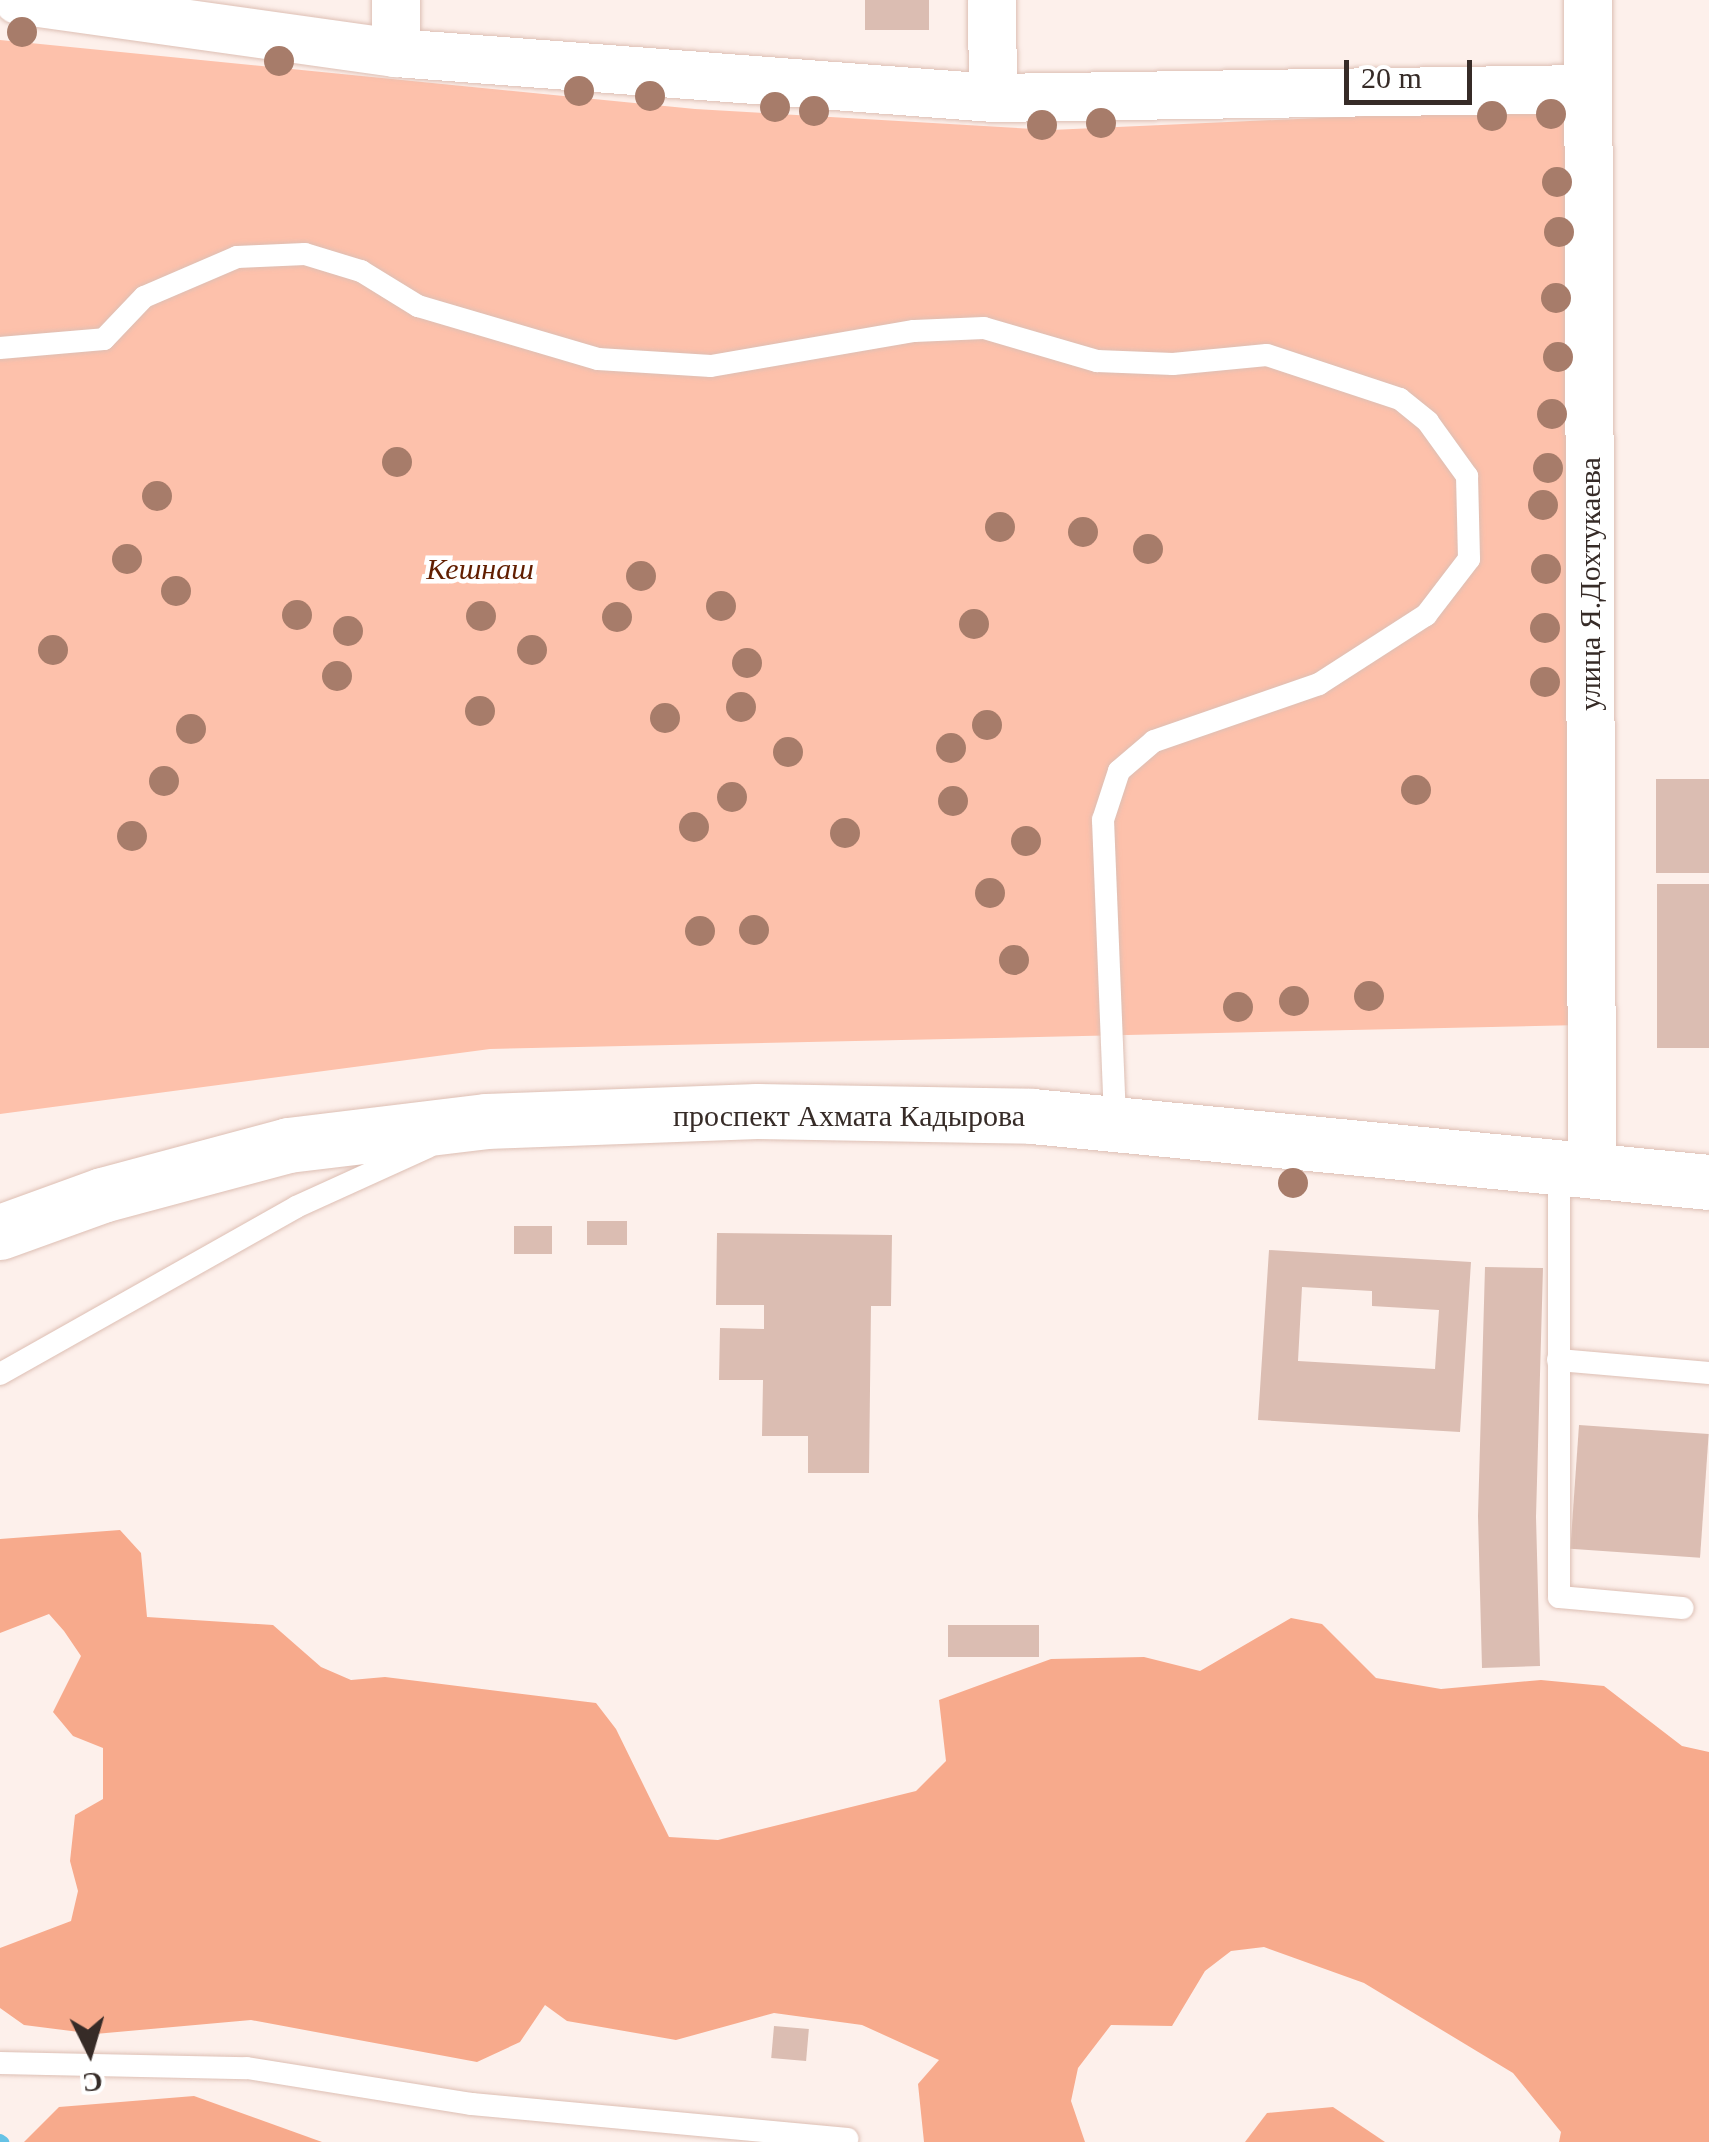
<!DOCTYPE html>
<html>
<head>
<meta charset="utf-8">
<style>
	body { margin:0 }
	#map { position:relative; width:1709px; height:2142px; overflow:hidden; background:#fdf0eb; font-family:"Times New Roman",serif }
	div>[style] { position:absolute }
	[style*='--x'] { left:calc(var(--x)*1px); top:calc(var(--y)*1px); width:calc(var(--w)*1px); rotate:calc(var(--a)*1deg) }
	.green>* { inset:0; background:#fdc1ab }
	.forest>* { inset:0; background:#f7aa8c }
	.stream>* { height:12px; margin:-6px; padding:0 6px; transform-origin:6px; border-radius:6px; background:#66c2e5 }
	.building>* { inset:0; background:#dbbdb2; transform-origin:0 0 }
	.roads { filter:drop-shadow(0 0 2px #ddbfb4) drop-shadow(0 0 2px #ddbfb4) }
	.service>* { height:22px; margin:-11px; padding:0 11px; transform-origin:11px; border-radius:11px; background:#fff }
	.minor>* { height:48px; margin:-24px; padding:0 24px; transform-origin:24px; border-radius:24px; background:#fff }
	.secondary>* { height:55px; margin:-27.5px; padding:0 27.5px; transform-origin:27.5px; border-radius:27.5px; background:#fff }
	.trees>* { width:30px; height:30px; margin:-15px; border-radius:50%; background:#a77c6a }
	span { translate:-50% -50%; white-space:nowrap; text-align:center; line-height:1.15; -webkit-text-stroke:9px #fff; paint-order:stroke }
	.park-label { font-size:30px; color:#611e00; font-style:italic }
	.street-label { font-size:30px; color:#362b27 }
	.north { position:absolute; left:40px; top:2002px; width:100px; height:100px; -webkit-text-stroke:8px #fff; paint-order:stroke; rotate:175deg; font-size:28px; font-weight:700; line-height:40px; text-align:center; color:#362b27 }
	.north::after { content:''; display:block; margin:auto; width:35px; height:45px; background:#362b27; clip-path:polygon(50% 0,100% 100%,50% 72%,0 100%) }
	.scale { position:absolute; left:1344px; top:60px; width:128px; height:45px; box-sizing:border-box; border:5px solid #362b27; border-top:0; padding-left:12px; font-size:30px; line-height:35px; white-space:nowrap; color:#362b27; -webkit-text-stroke:8px #fff; paint-order:stroke }
</style>
</head>
<body>
<div id="map">
	<div class="green">
		<div style="clip-path:polygon(0 40px,695px 109px,1051px 130px,1565px 107px,1581px 1025px,490px 1049px,0 1114px)"></div>
	</div>
	<div class="forest">
		<div style="clip-path:polygon(120px 1530px,141px 1553px,147px 1617px,273px 1625px,321px 1667px,351px 1680px,385px 1677px,596px 1703px,616px 1729px,669px 1837px,718px 1840px,916px 1791px,946px 1761px,939px 1700px,1051px 1659px,1144px 1657px,1200px 1671px,1291px 1618px,1322px 1624px,1376px 1678px,1441px 1689px,1541px 1680px,1604px 1686px,1682px 1746px,1709px 1752px,1709px 2142px,1559px 2142px,1561px 2132px,1513px 2073px,1364px 1983px,1264px 1947px,1231px 1951px,1205px 1971px,1172px 2026px,1111px 2025px,1078px 2068px,1071px 2101px,1085px 2142px,924px 2142px,918px 2084px,939px 2060px,862px 2025px,774px 2013px,676px 2040px,567px 2021px,545px 2005px,520px 2042px,477px 2062px,251px 2020px,95px 2034px,24px 2025px,0 2008px,0 1948px,71px 1921px,78px 1891px,70px 1861px,75px 1815px,103px 1799px,103px 1748px,73px 1736px,53px 1712px,81px 1656px,64px 1631px,49px 1614px,0 1633px,0 1539px)"></div>
		<div style="clip-path:polygon(194px 2096px,322px 2142px,24px 2142px,59px 2107px)"></div>
		<div style="clip-path:polygon(1333px 2107px,1385px 2142px,1245px 2142px,1267px 2113px)"></div>
	</div>
	<div class="stream">
		<div style="--x:0;--y:2140;--w:4;--a:34"></div>
	</div>
	<div class="building">
		<div style="left:865px;top:0;width:64px;height:30px"></div>
		<div style="left:1656px;top:779px;width:53px;height:94px"></div>
		<div style="left:1657px;top:884px;width:52px;height:164px"></div>
		<div style="left:587px;top:1221px;width:40px;height:24px"></div>
		<div style="left:552px;top:1226px;width:28px;height:38px;rotate:90deg"></div>
		<div style="clip-path:polygon(717px 1233px,892px 1235px,891px 1306px,871px 1306px,869px 1473px,808px 1473px,808px 1436px,762px 1436px,763px 1380px,719px 1380px,720px 1328px,764px 1329px,764px 1305px,716px 1305px)"></div>
		<div style="clip-path:polygon(evenodd,1269px 1250px,1471px 1262px,1460px 1432px,1258px 1420px,1269px 1250px,1302px 1287px,1372px 1291px,1372px 1306px,1439px 1310px,1435px 1369px,1298px 1361px,1302px 1287px)"></div>
		<div style="clip-path:polygon(1485px 1267px,1543px 1268px,1536px 1517px,1540px 1666px,1482px 1668px,1478px 1516px)"></div>
		<div style="left:1579px;top:1425px;width:130px;height:124px;rotate:4deg"></div>
		<div style="left:948px;top:1625px;width:91px;height:32px"></div>
		<div style="left:774px;top:2026px;width:35px;height:32px;rotate:5deg"></div>
	</div>
	<div class="roads">
		<div class="service">
			<div style="--x:0;--y:348;--w:104;--a:-4.9"></div>
			<div style="--x:104;--y:339;--w:58;--a:-46.4"></div>
			<div style="--x:144;--y:297;--w:101;--a:-23.3"></div>
			<div style="--x:237;--y:257;--w:68;--a:-2.5"></div>
			<div style="--x:305;--y:254;--w:59;--a:16.9"></div>
			<div style="--x:361;--y:271;--w:67;--a:31.6"></div>
			<div style="--x:418;--y:306;--w:188;--a:16.4"></div>
			<div style="--x:598;--y:359;--w:113;--a:3.5"></div>
			<div style="--x:711;--y:366;--w:206;--a:-9.8"></div>
			<div style="--x:914;--y:331;--w:70;--a:-2.5"></div>
			<div style="--x:984;--y:328;--w:118;--a:16.3"></div>
			<div style="--x:1097;--y:361;--w:76;--a:2.3"></div>
			<div style="--x:1173;--y:364;--w:94;--a:-5.5"></div>
			<div style="--x:1267;--y:355;--w:140;--a:18.3"></div>
			<div style="--x:1400;--y:399;--w:36;--a:39"></div>
			<div style="--x:1428;--y:422;--w:67;--a:54.2"></div>
			<div style="--x:1467;--y:476;--w:83;--a:88.6"></div>
			<div style="--x:1469;--y:559;--w:71;--a:127.5"></div>
			<div style="--x:1426;--y:615;--w:127;--a:147.2"></div>
			<div style="--x:1319;--y:684;--w:175;--a:160.9"></div>
			<div style="--x:1154;--y:741;--w:46;--a:139.4"></div>
			<div style="--x:1119;--y:771;--w:52;--a:108.1"></div>
			<div style="--x:1103;--y:820;--w:303;--a:87.7"></div>
			<div style="--x:1559;--y:1165;--w:432;--a:90"></div>
			<div style="--x:1559;--y:1597;--w:124;--a:5.1"></div>
			<div style="--x:1558;--y:1360;--w:152;--a:4.9"></div>
			<div style="--x:0;--y:1374;--w:340;--a:-29.4"></div>
			<div style="--x:296;--y:1207;--w:145;--a:-24.4"></div>
			<div style="--x:0;--y:2063;--w:247;--a:1.2"></div>
			<div style="--x:247;--y:2068;--w:228;--a:9.1"></div>
			<div style="--x:472;--y:2104;--w:377;--a:5.3"></div>
		</div>
		<div class="minor">
			<div style="--x:18;--y:0;--w:382;--a:8"></div>
			<div style="--x:396;--y:53;--w:599;--a:4.31"></div>
			<div style="--x:993;--y:98;--w:595;--a:-0.87"></div>
			<div style="--x:396;--y:0;--w:53;--a:90"></div>
			<div style="--x:992;--y:0;--w:98;--a:89.4"></div>
			<div style="--x:1588;--y:0;--w:1167;--a:89.8"></div>
		</div>
		<div class="secondary">
			<div style="--x:0;--y:1232;--w:109;--a:-19.9"></div>
			<div style="--x:102;--y:1195;--w:193;--a:-15"></div>
			<div style="--x:288;--y:1145;--w:199;--a:-6.9"></div>
			<div style="--x:486;--y:1121;--w:271;--a:-2.1"></div>
			<div style="--x:757;--y:1111;--w:275;--a:1"></div>
			<div style="--x:1032;--y:1116;--w:680;--a:5.57"></div>
		</div>
	</div>
	<div class="trees">
		<div style="left:22px;top:32px"></div>
		<div style="left:279px;top:61px"></div>
		<div style="left:579px;top:91px"></div>
		<div style="left:650px;top:96px"></div>
		<div style="left:775px;top:107px"></div>
		<div style="left:814px;top:111px"></div>
		<div style="left:1551px;top:114px"></div>
		<div style="left:1492px;top:116px"></div>
		<div style="left:1101px;top:123px"></div>
		<div style="left:1042px;top:125px"></div>
		<div style="left:1557px;top:182px"></div>
		<div style="left:1559px;top:232px"></div>
		<div style="left:1556px;top:298px"></div>
		<div style="left:1558px;top:357px"></div>
		<div style="left:1552px;top:414px"></div>
		<div style="left:397px;top:462px"></div>
		<div style="left:1548px;top:468px"></div>
		<div style="left:157px;top:496px"></div>
		<div style="left:1543px;top:505px"></div>
		<div style="left:1000px;top:527px"></div>
		<div style="left:1083px;top:532px"></div>
		<div style="left:1148px;top:549px"></div>
		<div style="left:127px;top:559px"></div>
		<div style="left:1546px;top:569px"></div>
		<div style="left:641px;top:576px"></div>
		<div style="left:176px;top:591px"></div>
		<div style="left:721px;top:606px"></div>
		<div style="left:297px;top:615px"></div>
		<div style="left:481px;top:616px"></div>
		<div style="left:617px;top:617px"></div>
		<div style="left:974px;top:624px"></div>
		<div style="left:1545px;top:628px"></div>
		<div style="left:348px;top:631px"></div>
		<div style="left:53px;top:650px"></div>
		<div style="left:532px;top:650px"></div>
		<div style="left:747px;top:663px"></div>
		<div style="left:337px;top:676px"></div>
		<div style="left:1545px;top:682px"></div>
		<div style="left:741px;top:707px"></div>
		<div style="left:480px;top:711px"></div>
		<div style="left:665px;top:718px"></div>
		<div style="left:987px;top:725px"></div>
		<div style="left:191px;top:729px"></div>
		<div style="left:951px;top:748px"></div>
		<div style="left:788px;top:752px"></div>
		<div style="left:164px;top:781px"></div>
		<div style="left:1416px;top:790px"></div>
		<div style="left:732px;top:797px"></div>
		<div style="left:953px;top:801px"></div>
		<div style="left:694px;top:827px"></div>
		<div style="left:845px;top:833px"></div>
		<div style="left:132px;top:836px"></div>
		<div style="left:1026px;top:841px"></div>
		<div style="left:990px;top:893px"></div>
		<div style="left:754px;top:930px"></div>
		<div style="left:700px;top:931px"></div>
		<div style="left:1014px;top:960px"></div>
		<div style="left:1369px;top:996px"></div>
		<div style="left:1294px;top:1001px"></div>
		<div style="left:1238px;top:1007px"></div>
		<div style="left:1293px;top:1183px"></div>
	</div>
	<div class="park-label">
		<span style="left:480px;top:569px">Кешнаш</span>
	</div>
	<div class="street-label">
		<span style="left:1590px;top:584px;rotate:-90deg">улица Я.Дохтукаева</span>
		<span style="left:849px;top:1116px">проспект Ахмата Кадырова</span>
	</div>
	<div class="north">С</div>
	<div class="scale">20 m</div>
</div>
</body>
</html>
